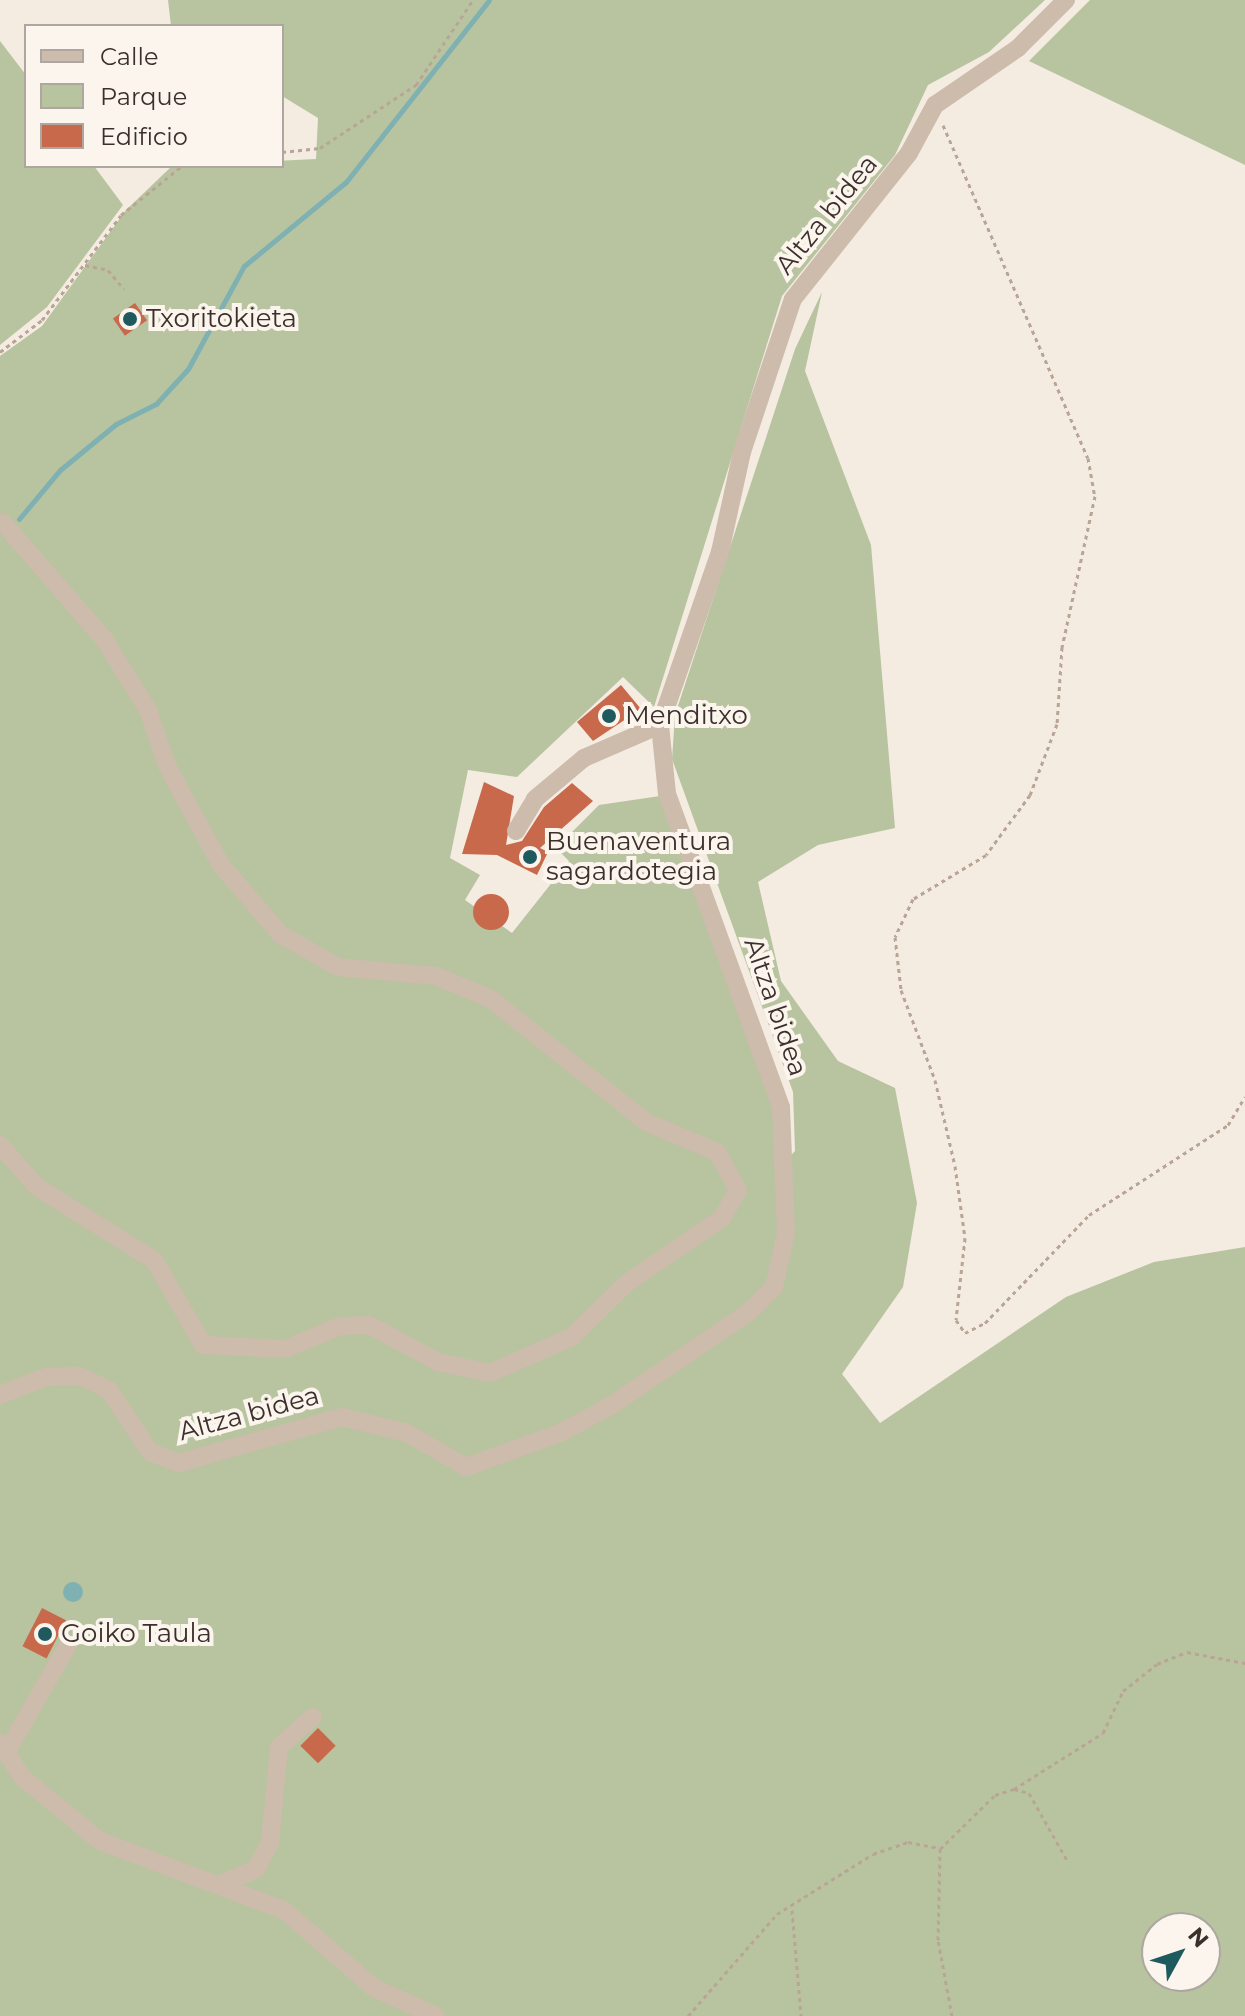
<!DOCTYPE html>
<html>
<head>
<meta charset="utf-8">
<style>
	body { margin:0 }
	#map { position:relative; width:1245px; height:2016px; overflow:hidden; background:#f4ebe1; font-family:Montserrat,sans-serif }
	div>[style] { position:absolute }
	[style*='--x'] { left:calc(var(--x)*1px); top:calc(var(--y)*1px); width:calc(var(--w)*1px); rotate:calc(var(--a)*1deg) }
	.green>* { inset:0; background:#b8c4a0 }
	.water>* { inset:0; background:#7fb0b2 }
	.round { border-radius:50% }
	.stream>* { height:5px; margin:-2.5px; padding:0 2.5px; transform-origin:2.5px; border-radius:2.5px; background:#7fb0b2 }
	.building>* { inset:0; background:#c8694b; transform-origin:0 0 }
	.path>* { height:3px; margin-top:-1.5px; transform-origin:0; background:repeating-linear-gradient(90deg,#b9a596 0 4px,transparent 0 8px) }
	.minor>* { height:18px; margin:-9px; padding:0 9px; transform-origin:9px; border-radius:9px; background:#cdbbac }
	.dots>* { width:22px; height:22px; translate:-50% -50%; box-sizing:border-box; border:4px solid #fbf5ee; border-radius:50% }
	span { translate:-50% -50%; white-space:nowrap; text-align:center; line-height:1.15; -webkit-text-stroke:8px #fbf5ee; paint-order:stroke }
	.street-label { font-size:26px; color:#3b302b }
	.poi-label { font-size:26px; color:#3b302b }
	.left { translate:0 -50%; text-align:left }
	.legend { position:absolute; left:24px; top:24px; width:260px; height:144px; box-sizing:border-box; background:#fbf5ee; border:2px solid #aea6a0; margin:0; padding:10px 14px; list-style:none; font-size:24px; color:#3b302b }
	.legend li { display:flex; align-items:center; gap:16px; height:40px }
	.legend b { width:40px; border:2px solid #aea6a0 }
	.north { position:absolute; left:1141px; top:1912px; width:80px; height:80px; box-sizing:border-box; background:#fbf5ee; border:2px solid #aea6a0; border-radius:50%; rotate:50deg; font-size:22px; font-weight:700; line-height:32px; text-align:center; color:#3b302b }
	.north::after { content:''; display:block; margin:auto; width:28px; height:36px; background:#1f5a5e; clip-path:polygon(50% 0,100% 100%,50% 72%,0 100%) }
</style>
</head>
<body>
<div id="map">
	<div class="green">
		<div style="clip-path:polygon(evenodd,168px 0,1045px 0,989px 52px,928px 85px,895px 155px,782px 296px,654px 707px,623px 677px,517px 777px,468px 770px,450px 858px,480px 875px,465px 900px,512px 933px,569px 861px,556px 848px,599px 805px,660px 796px,774px 1107px,779px 1167px,795px 1151px,793px 1092px,672px 759px,675px 715px,795px 349px,822px 292px,805px 371px,871px 545px,895px 828px,818px 845px,758px 882px,781px 981px,838px 1061px,895px 1088px,917px 1203px,903px 1287px,842px 1374px,880px 1423px,1066px 1297px,1154px 1262px,1245px 1247px,1245px 2016px,0 2016px,0 356px,42px 326px,126px 210px,172px 166px,316px 159px,318px 118px,282px 96px,282px 26px,171px 26px,168px 0,1157px 1928px,1205px 1928px,1205px 1976px,1157px 1976px,1157px 1928px)"></div>
		<div style="clip-path:polygon(1090px 0,1245px 0,1245px 165px,1029px 61px)"></div>
		<div style="clip-path:polygon(0 41px,26px 75px,26px 166px,94px 166px,123px 205px,47px 307px,0 345px)"></div>
	</div>
	<div class="water">
		<div class="round" style="left:63px;top:1582px;width:20px;height:20px"></div>
	</div>
	<div class="stream">
		<div style="--x:19;--y:519;--w:64;--a:-50.1"></div>
		<div style="--x:60;--y:470;--w:72;--a:-39.4"></div>
		<div style="--x:116;--y:424;--w:45;--a:-26.6"></div>
		<div style="--x:156;--y:404;--w:47;--a:-47.6"></div>
		<div style="--x:188;--y:369;--w:117;--a:-61.5"></div>
		<div style="--x:244;--y:266;--w:132;--a:-39.5"></div>
		<div style="--x:346;--y:182;--w:231;--a:-51.8"></div>
	</div>
	<div class="building">
		<div style="left:135px;top:303px;width:21px;height:27px;rotate:55deg"></div>
		<div style="clip-path:polygon(621px 685px,641px 709px,593px 741px,577px 722px)"></div>
		<div style="clip-path:polygon(484px 782px,514px 796px,506px 845px,522px 841px,544px 807px,572px 783px,593px 801px,540px 848px,548px 852px,537px 875px,497px 855px,462px 854px)"></div>
		<div class="round" style="left:473px;top:894px;width:36px;height:36px"></div>
		<div style="left:42px;top:1608px;width:27px;height:43px;rotate:27deg"></div>
		<div style="left:318px;top:1728px;width:25px;height:25px;rotate:45deg"></div>
	</div>
	<div class="path">
		<div style="--x:943;--y:125;--w:363;--a:66.5"></div>
		<div style="--x:1088;--y:458;--w:39;--a:80"></div>
		<div style="--x:1095;--y:496;--w:155;--a:102.3"></div>
		<div style="--x:1062;--y:647;--w:77;--a:93.7"></div>
		<div style="--x:1057;--y:724;--w:76;--a:110.8"></div>
		<div style="--x:1030;--y:795;--w:74;--a:126.3"></div>
		<div style="--x:986;--y:855;--w:85;--a:148.9"></div>
		<div style="--x:913;--y:899;--w:42;--a:115.3"></div>
		<div style="--x:895;--y:937;--w:53;--a:83.5"></div>
		<div style="--x:901;--y:990;--w:96;--a:69.3"></div>
		<div style="--x:935;--y:1080;--w:88;--a:76.9"></div>
		<div style="--x:955;--y:1166;--w:73;--a:82.1"></div>
		<div style="--x:965;--y:1238;--w:82;--a:96.3"></div>
		<div style="--x:956;--y:1320;--w:16;--a:55"></div>
		<div style="--x:965;--y:1333;--w:22;--a:-27"></div>
		<div style="--x:985;--y:1323;--w:150;--a:-46.1"></div>
		<div style="--x:1089;--y:1215;--w:166;--a:-32.9"></div>
		<div style="--x:1228;--y:1125;--w:33;--a:-59"></div>
		<div style="--x:282;--y:152;--w:38;--a:-6"></div>
		<div style="--x:320;--y:148;--w:115;--a:-33.3"></div>
		<div style="--x:416;--y:85;--w:102;--a:-56.2"></div>
		<div style="--x:85;--y:265;--w:24;--a:12"></div>
		<div style="--x:108;--y:270;--w:25;--a:50"></div>
		<div style="--x:0;--y:352;--w:53;--a:-37.3"></div>
		<div style="--x:42;--y:320;--w:131;--a:-53"></div>
		<div style="--x:121;--y:215;--w:78;--a:-38.8"></div>
		<div style="--x:1014;--y:1789;--w:105;--a:-32.2"></div>
		<div style="--x:1103;--y:1733;--w:47;--a:-64.5"></div>
		<div style="--x:1123;--y:1691;--w:43;--a:-38.5"></div>
		<div style="--x:1157;--y:1664;--w:32;--a:-22"></div>
		<div style="--x:1187;--y:1652;--w:59;--a:10.7"></div>
		<div style="--x:792;--y:1910;--w:106;--a:85.1"></div>
		<div style="--x:688;--y:2016;--w:135;--a:-48.9"></div>
		<div style="--x:777;--y:1914;--w:113;--a:-32"></div>
		<div style="--x:873;--y:1854;--w:37;--a:-19"></div>
		<div style="--x:908;--y:1842;--w:32;--a:11"></div>
		<div style="--x:952;--y:2016;--w:77;--a:-100.4"></div>
		<div style="--x:938;--y:1940;--w:91;--a:-88.7"></div>
		<div style="--x:940;--y:1849;--w:77;--a:-44.5"></div>
		<div style="--x:995;--y:1795;--w:20;--a:-18"></div>
		<div style="--x:1014;--y:1789;--w:16;--a:15"></div>
		<div style="--x:1029;--y:1793;--w:79;--a:60.5"></div>
	</div>
	<div class="minor">
		<div style="--x:516;--y:831;--w:37;--a:-59"></div>
		<div style="--x:535;--y:799;--w:64;--a:-39.9"></div>
		<div style="--x:584;--y:758;--w:83;--a:-23.5"></div>
		<div style="--x:0;--y:1145;--w:56;--a:48.6"></div>
		<div style="--x:37;--y:1187;--w:138;--a:32"></div>
		<div style="--x:154;--y:1260;--w:98;--a:60"></div>
		<div style="--x:203;--y:1345;--w:82;--a:2.8"></div>
		<div style="--x:285;--y:1349;--w:60;--a:-22.7"></div>
		<div style="--x:340;--y:1326;--w:29;--a:-2"></div>
		<div style="--x:369;--y:1325;--w:78;--a:28.2"></div>
		<div style="--x:438;--y:1362;--w:53;--a:11.9"></div>
		<div style="--x:490;--y:1373;--w:90;--a:-23.7"></div>
		<div style="--x:572;--y:1337;--w:77;--a:-44.5"></div>
		<div style="--x:627;--y:1283;--w:115;--a:-34.4"></div>
		<div style="--x:722;--y:1218;--w:32;--a:-60"></div>
		<div style="--x:738;--y:1190;--w:43;--a:-118.9"></div>
		<div style="--x:717;--y:1152;--w:77;--a:-157.1"></div>
		<div style="--x:646;--y:1122;--w:198;--a:-141.6"></div>
		<div style="--x:491;--y:999;--w:60;--a:-157.3"></div>
		<div style="--x:436;--y:976;--w:98;--a:-174.8"></div>
		<div style="--x:338;--y:967;--w:67;--a:-150.4"></div>
		<div style="--x:280;--y:934;--w:91;--a:-130.5"></div>
		<div style="--x:221;--y:865;--w:113;--a:-118.6"></div>
		<div style="--x:167;--y:766;--w:59;--a:-108.7"></div>
		<div style="--x:148;--y:710;--w:84;--a:-121.8"></div>
		<div style="--x:104;--y:639;--w:154;--a:-131"></div>
		<div style="--x:0;--y:1395;--w:49;--a:-21.4"></div>
		<div style="--x:46;--y:1377;--w:34;--a:-2"></div>
		<div style="--x:80;--y:1376;--w:32;--a:26"></div>
		<div style="--x:109;--y:1390;--w:74;--a:56.5"></div>
		<div style="--x:150;--y:1452;--w:31;--a:21"></div>
		<div style="--x:179;--y:1463;--w:169;--a:-15.8"></div>
		<div style="--x:342;--y:1417;--w:67;--a:13.8"></div>
		<div style="--x:407;--y:1433;--w:68;--a:30"></div>
		<div style="--x:466;--y:1467;--w:100;--a:-19.9"></div>
		<div style="--x:560;--y:1433;--w:59;--a:-28.3"></div>
		<div style="--x:612;--y:1405;--w:166;--a:-34.2"></div>
		<div style="--x:749;--y:1312;--w:35;--a:-45"></div>
		<div style="--x:774;--y:1287;--w:55;--a:-77.5"></div>
		<div style="--x:786;--y:1233;--w:126;--a:-92.3"></div>
		<div style="--x:781;--y:1107;--w:333;--a:-110"></div>
		<div style="--x:667;--y:794;--w:69;--a:-95.8"></div>
		<div style="--x:660;--y:725;--w:183;--a:-70.9"></div>
		<div style="--x:720;--y:552;--w:102;--a:-77.6"></div>
		<div style="--x:742;--y:452;--w:161;--a:-71.6"></div>
		<div style="--x:793;--y:299;--w:186;--a:-51.5"></div>
		<div style="--x:909;--y:153;--w:55;--a:-61.6"></div>
		<div style="--x:935;--y:105;--w:101;--a:-34.5"></div>
		<div style="--x:1018;--y:48;--w:68;--a:-45"></div>
		<div style="--x:0;--y:1743;--w:40;--a:57.1"></div>
		<div style="--x:22;--y:1777;--w:101;--a:39.4"></div>
		<div style="--x:100;--y:1841;--w:197;--a:20.6"></div>
		<div style="--x:284;--y:1910;--w:119;--a:40.9"></div>
		<div style="--x:374;--y:1988;--w:68;--a:24.3"></div>
		<div style="--x:6;--y:1753;--w:125;--a:-60.1"></div>
		<div style="--x:219;--y:1885;--w:40;--a:-23.4"></div>
		<div style="--x:256;--y:1869;--w:30;--a:-62"></div>
		<div style="--x:270;--y:1843;--w:96;--a:-84.6"></div>
		<div style="--x:279;--y:1747;--w:45;--a:-41.4"></div>
	</div>
	<div class="dots">
		<div style="left:130px;top:319px;background:#1f5a5e"></div>
		<div style="left:609px;top:716px;background:#1f5a5e"></div>
		<div style="left:530px;top:857px;background:#1f5a5e"></div>
		<div style="left:45px;top:1634px;background:#1f5a5e"></div>
	</div>
	<div class="street-label">
		<span style="left:827px;top:215px;rotate:-51deg">Altza bidea</span>
		<span style="left:775px;top:1007px;rotate:71deg">Altza bidea</span>
		<span style="left:249px;top:1414px;rotate:-15deg">Altza bidea</span>
	</div>
	<div class="poi-label">
		<span class="left" style="left:146px;top:319px">Txoritokieta</span>
		<span class="left" style="left:625px;top:716px">Menditxo</span>
		<span class="left" style="left:546px;top:857px">Buenaventura<br>sagardotegia</span>
		<span class="left" style="left:61px;top:1634px">Goiko Taula</span>
	</div>
	<ul class="legend">
	<li><b style="height:10px;background:#cdbbac"></b>Calle</li>
	<li><b style="height:22px;background:#b8c4a0"></b>Parque</li>
	<li><b style="height:22px;background:#c8694b"></b>Edificio</li>
	</ul>
	<div class="north">N</div>
</div>
</body>
</html>
